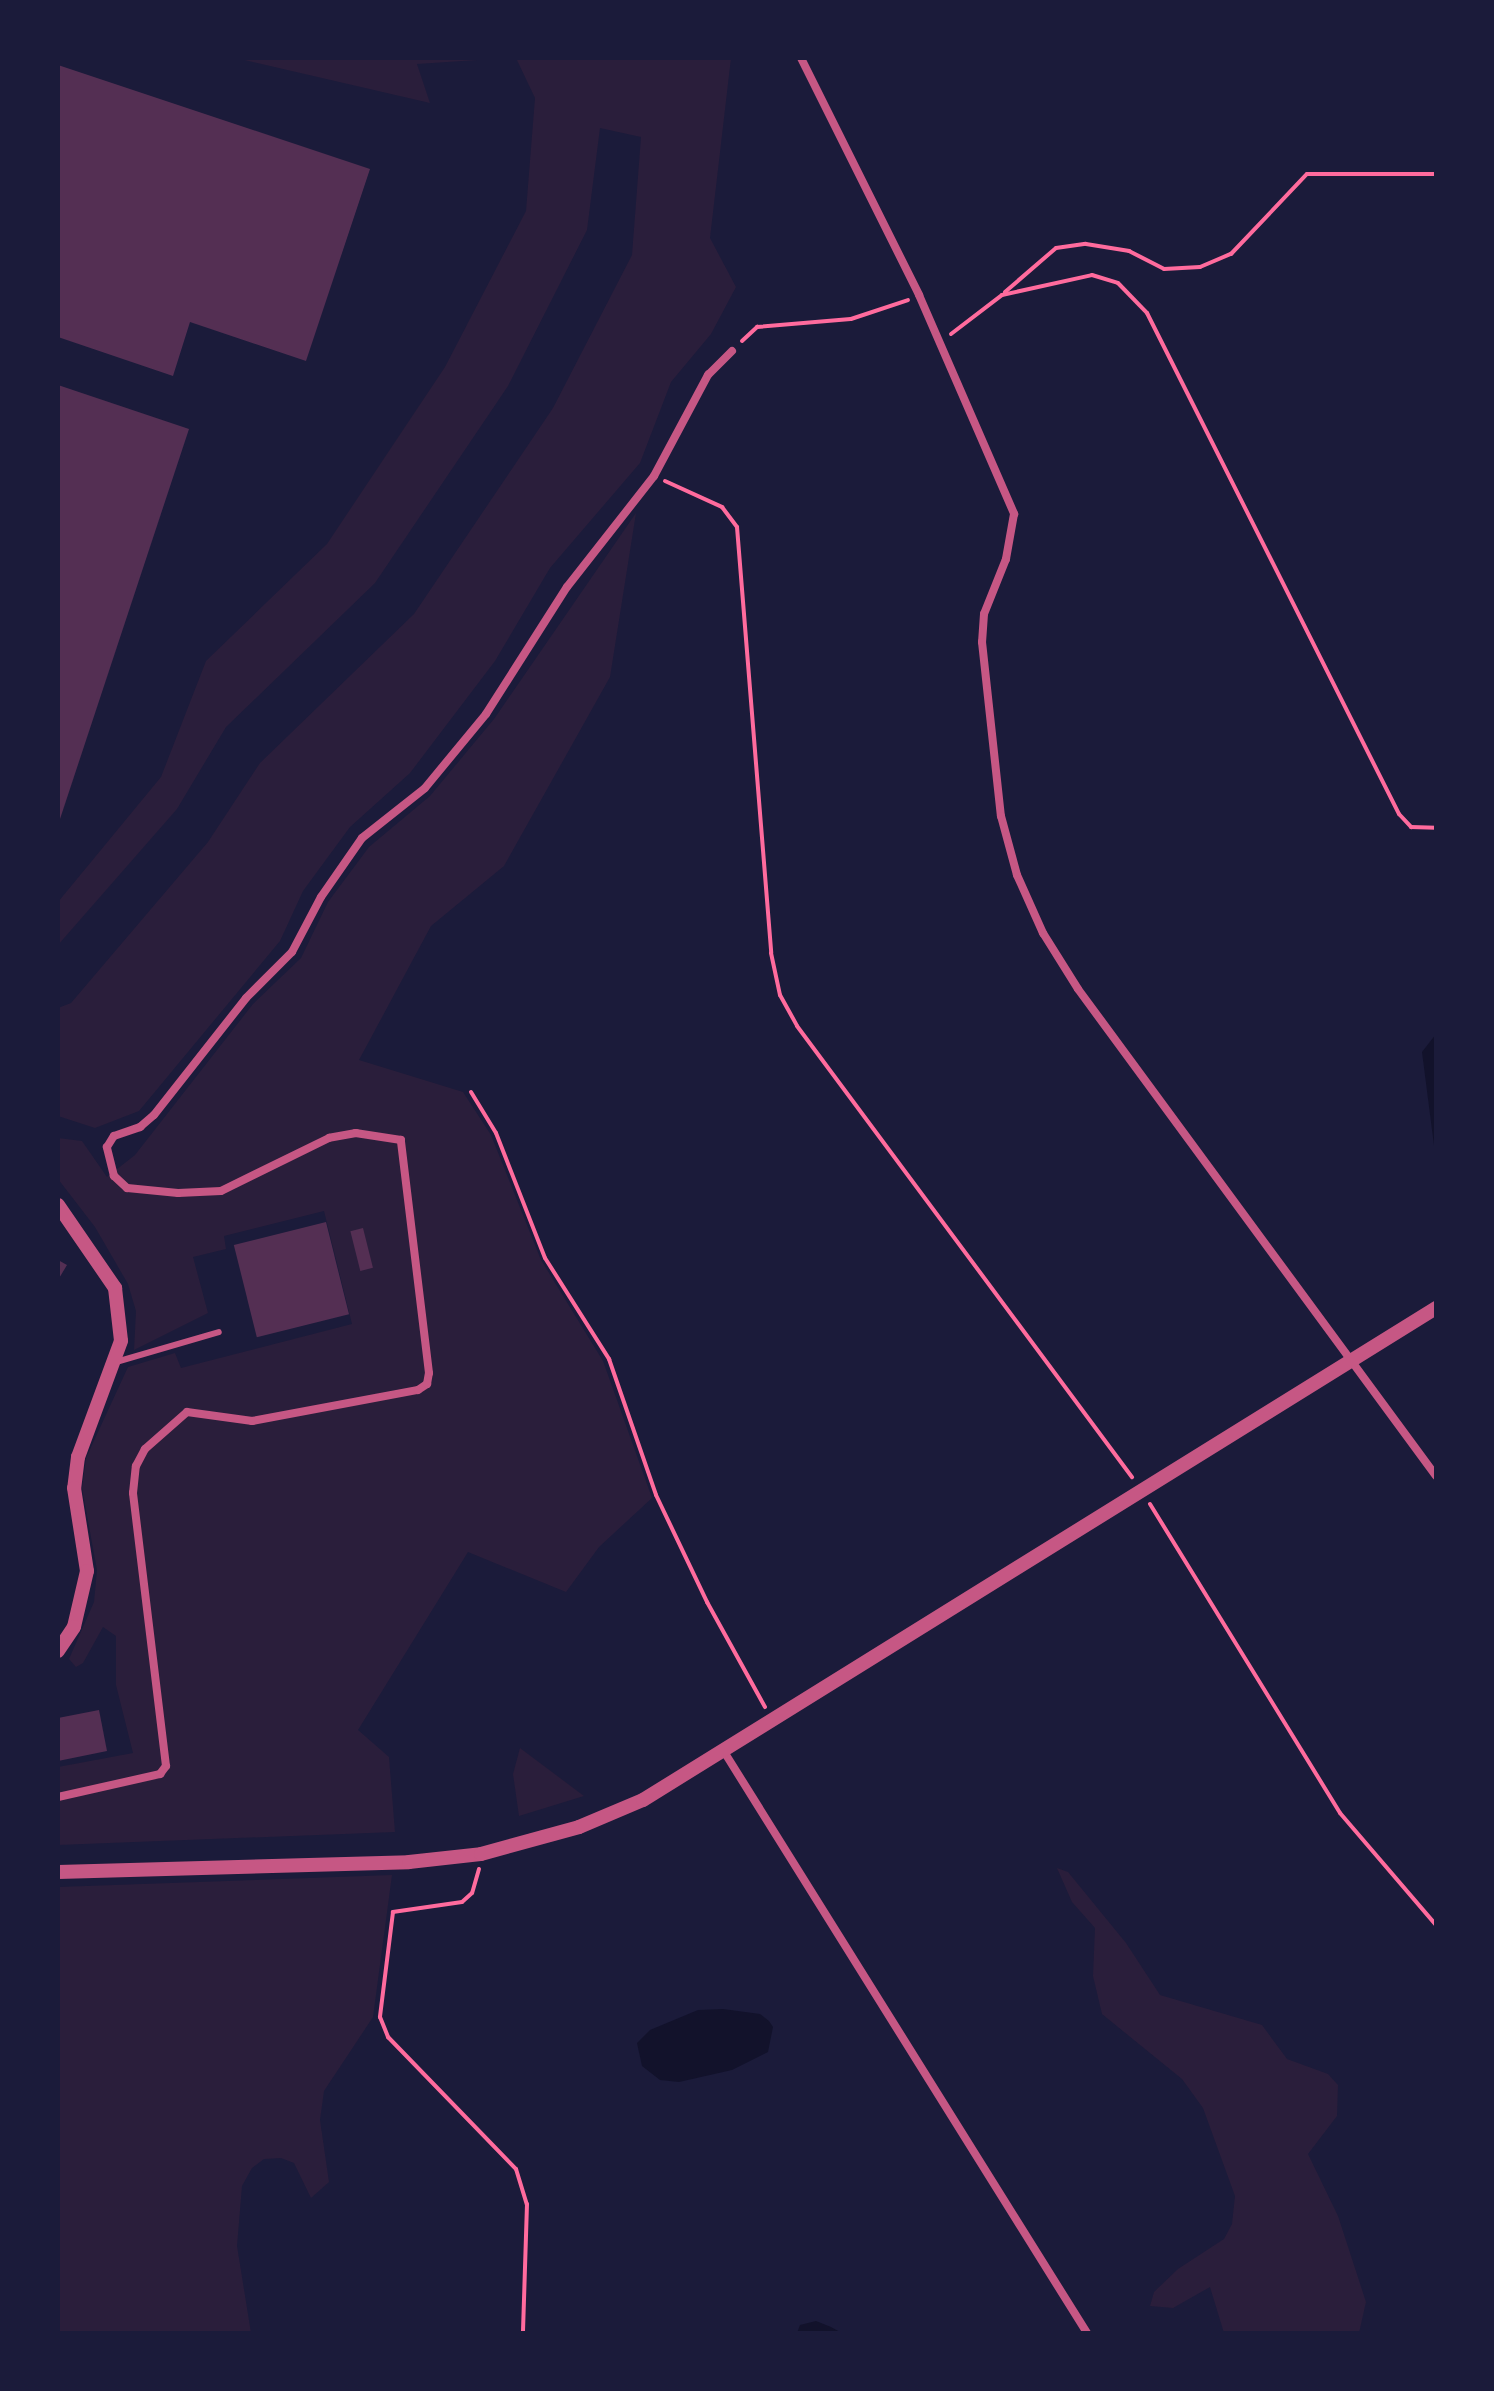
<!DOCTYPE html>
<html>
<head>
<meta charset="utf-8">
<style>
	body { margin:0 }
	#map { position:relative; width:1494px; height:2391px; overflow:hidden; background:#1b1b3a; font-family:Mulish,sans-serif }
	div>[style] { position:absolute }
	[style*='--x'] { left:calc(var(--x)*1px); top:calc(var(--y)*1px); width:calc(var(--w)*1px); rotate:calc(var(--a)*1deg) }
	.green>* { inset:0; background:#2a1e3b }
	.water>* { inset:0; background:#12122b }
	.building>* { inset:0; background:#542f53; transform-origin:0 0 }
	.path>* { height:4px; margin:-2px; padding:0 2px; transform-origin:2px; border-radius:2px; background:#ff6b9d }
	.service>* { height:6px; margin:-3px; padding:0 3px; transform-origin:3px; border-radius:3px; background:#c65784 }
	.minor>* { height:8px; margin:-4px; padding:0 4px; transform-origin:4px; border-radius:4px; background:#c65784 }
	.tertiary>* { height:14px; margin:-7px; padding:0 7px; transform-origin:7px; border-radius:7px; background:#c65784 }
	span { translate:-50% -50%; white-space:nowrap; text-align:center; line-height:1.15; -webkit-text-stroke:6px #1b1b3a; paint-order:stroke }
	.frame { position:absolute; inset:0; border:60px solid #1b1b3a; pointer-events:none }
</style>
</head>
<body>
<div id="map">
	<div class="green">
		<div style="clip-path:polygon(236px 58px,508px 58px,417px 64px,430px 103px)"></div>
		<div style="clip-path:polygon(516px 58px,731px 58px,710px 238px,736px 287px,711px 334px,671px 382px,640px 463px,550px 568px,495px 661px,410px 773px,350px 827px,303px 891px,280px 941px,139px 1111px,95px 1128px,58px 1116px,58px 1008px,71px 1003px,208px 842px,260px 763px,414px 614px,553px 408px,632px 255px,641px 137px,600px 128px,587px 230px,508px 386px,375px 583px,226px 727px,177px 809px,58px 945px,58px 902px,161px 777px,206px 661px,327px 544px,445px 367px,526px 211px,535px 98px)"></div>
		<div style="clip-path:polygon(636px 513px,610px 677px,504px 866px,431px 926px,359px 1060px,463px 1092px,491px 1135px,541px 1260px,603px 1361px,652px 1498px,599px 1547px,566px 1592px,468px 1552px,358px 1730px,389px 1757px,395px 1832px,58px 1845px,58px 1767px,133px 1753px,116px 1685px,116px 1636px,103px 1627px,83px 1663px,76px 1667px,69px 1659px,94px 1602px,97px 1570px,82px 1488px,86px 1458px,128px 1367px,175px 1353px,181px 1368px,352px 1324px,324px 1211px,224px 1236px,226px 1249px,193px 1257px,208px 1313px,134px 1350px,136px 1311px,128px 1284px,95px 1227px,58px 1179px,58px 1138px,82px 1141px,107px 1177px,135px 1155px,253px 1004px,301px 958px,328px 902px,369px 847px,430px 796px,494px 719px)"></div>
		<div style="clip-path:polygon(520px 1748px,584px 1796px,519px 1816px,513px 1774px)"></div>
		<div style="clip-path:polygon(1057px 1868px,1068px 1872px,1126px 1943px,1160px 1995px,1262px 2025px,1287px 2059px,1328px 2074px,1338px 2085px,1337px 2116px,1308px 2154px,1338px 2216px,1366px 2302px,1359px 2333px,1224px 2333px,1210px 2287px,1173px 2308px,1150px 2306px,1154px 2292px,1178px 2269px,1224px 2239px,1232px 2224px,1235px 2196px,1203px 2108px,1182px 2079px,1102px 2014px,1093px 1976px,1095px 1928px,1072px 1902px)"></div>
		<div style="clip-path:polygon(392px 1875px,373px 2017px,324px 2091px,320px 2120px,329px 2182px,311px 2198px,294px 2163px,281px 2158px,264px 2159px,252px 2168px,242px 2186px,237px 2246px,251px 2333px,58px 2333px,58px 1887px)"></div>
	</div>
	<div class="water">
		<div style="clip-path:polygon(1436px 1034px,1436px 1161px,1422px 1052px)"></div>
		<div style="clip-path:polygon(723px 2009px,760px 2014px,769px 2021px,773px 2027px,768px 2052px,732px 2070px,679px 2082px,660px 2080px,642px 2066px,637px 2043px,650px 2030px,698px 2010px)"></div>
		<div style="clip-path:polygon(816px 2321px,831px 2327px,842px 2333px,797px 2333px,800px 2325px)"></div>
	</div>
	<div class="building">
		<div style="clip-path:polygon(58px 65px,370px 169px,306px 361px,190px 322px,173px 376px,58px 337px)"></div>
		<div style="clip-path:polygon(58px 385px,189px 429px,59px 822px,58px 822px)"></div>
		<div style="left:326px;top:1222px;width:95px;height:95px;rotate:76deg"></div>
		<div style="left:363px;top:1228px;width:41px;height:13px;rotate:76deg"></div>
		<div style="clip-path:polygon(58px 1260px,67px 1265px,58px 1280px)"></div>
		<div style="clip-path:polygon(99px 1710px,107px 1751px,58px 1761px,58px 1718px)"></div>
	</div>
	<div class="path">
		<div style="--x:1005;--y:292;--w:67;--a:-40.8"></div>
		<div style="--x:1056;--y:248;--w:30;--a:-8"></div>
		<div style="--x:1086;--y:244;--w:44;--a:9.2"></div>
		<div style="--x:1129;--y:251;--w:39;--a:27"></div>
		<div style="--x:1164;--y:269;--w:36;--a:-3"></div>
		<div style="--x:1200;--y:267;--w:34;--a:-23"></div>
		<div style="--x:1231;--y:254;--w:110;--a:-46.5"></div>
		<div style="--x:1307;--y:174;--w:129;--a:0"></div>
		<div style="--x:951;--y:334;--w:64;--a:-37.4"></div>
		<div style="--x:1002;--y:295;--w:92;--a:-12.5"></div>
		<div style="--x:1092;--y:275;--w:27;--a:17"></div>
		<div style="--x:1118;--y:283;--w:42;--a:46"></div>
		<div style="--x:1147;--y:313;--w:561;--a:63.3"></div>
		<div style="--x:1399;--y:814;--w:18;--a:47"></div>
		<div style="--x:1411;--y:827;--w:25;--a:2"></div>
		<div style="--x:742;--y:341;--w:21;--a:-43"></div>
		<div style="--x:757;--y:327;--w:94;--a:-4.9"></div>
		<div style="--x:851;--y:319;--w:60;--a:-18.4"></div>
		<div style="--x:665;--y:481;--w:63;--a:24.5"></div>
		<div style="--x:722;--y:507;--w:25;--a:53"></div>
		<div style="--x:737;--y:527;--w:427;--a:85.4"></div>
		<div style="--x:771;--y:953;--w:43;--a:77.9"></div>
		<div style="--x:780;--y:995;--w:35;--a:61"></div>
		<div style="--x:797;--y:1026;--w:562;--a:53.4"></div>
		<div style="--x:471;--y:1092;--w:48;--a:58.6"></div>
		<div style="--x:496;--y:1133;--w:134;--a:68.6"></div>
		<div style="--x:545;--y:1258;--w:120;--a:57.6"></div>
		<div style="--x:609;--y:1359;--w:144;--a:70.9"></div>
		<div style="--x:656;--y:1495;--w:119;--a:64.5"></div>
		<div style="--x:707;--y:1602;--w:120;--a:61.1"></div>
		<div style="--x:1150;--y:1504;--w:363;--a:58.4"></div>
		<div style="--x:1340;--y:1813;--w:148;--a:49.4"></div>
		<div style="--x:479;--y:1869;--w:25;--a:106"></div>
		<div style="--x:472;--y:1893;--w:13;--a:138"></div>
		<div style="--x:462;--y:1902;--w:70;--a:171.8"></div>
		<div style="--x:393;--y:1912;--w:106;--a:97.1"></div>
		<div style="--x:380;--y:2017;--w:22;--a:68"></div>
		<div style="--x:388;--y:2037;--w:184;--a:45.9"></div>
		<div style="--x:516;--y:2169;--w:37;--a:73"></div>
		<div style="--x:527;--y:2204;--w:129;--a:91.8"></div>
	</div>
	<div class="service">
		<div style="--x:116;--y:1362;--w:107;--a:-16.2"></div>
	</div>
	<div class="minor">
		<div style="--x:801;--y:58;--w:265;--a:63.5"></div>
		<div style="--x:919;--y:295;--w:239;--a:66.5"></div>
		<div style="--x:1014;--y:514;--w:46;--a:100.1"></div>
		<div style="--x:1006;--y:559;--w:59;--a:111.8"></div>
		<div style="--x:984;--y:614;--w:28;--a:94"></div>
		<div style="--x:982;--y:642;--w:175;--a:83.8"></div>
		<div style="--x:1001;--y:816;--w:61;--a:74.8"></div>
		<div style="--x:1017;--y:875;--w:64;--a:65.9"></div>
		<div style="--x:1043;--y:933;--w:66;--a:58"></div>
		<div style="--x:1078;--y:989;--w:604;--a:53.68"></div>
		<div style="--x:723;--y:1750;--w:687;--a:58.02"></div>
		<div style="--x:58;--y:1797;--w:105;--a:-12.7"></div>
		<div style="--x:160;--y:1774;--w:10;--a:-53"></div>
		<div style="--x:166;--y:1766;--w:275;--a:-96.9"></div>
		<div style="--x:133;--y:1493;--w:27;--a:-84"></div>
		<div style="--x:136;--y:1466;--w:19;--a:-62"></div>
		<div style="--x:145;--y:1449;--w:56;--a:-41.4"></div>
		<div style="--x:187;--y:1412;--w:66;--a:7.9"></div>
		<div style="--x:252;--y:1421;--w:169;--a:-10.6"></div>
		<div style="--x:418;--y:1390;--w:11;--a:-34"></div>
		<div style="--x:427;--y:1384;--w:11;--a:-80"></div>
		<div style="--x:429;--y:1373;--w:235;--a:-96.9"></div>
		<div style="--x:401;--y:1140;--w:46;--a:-171.2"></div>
		<div style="--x:356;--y:1133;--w:27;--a:170"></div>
		<div style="--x:329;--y:1138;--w:120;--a:153.9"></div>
		<div style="--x:221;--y:1191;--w:43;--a:177.3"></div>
		<div style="--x:178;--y:1193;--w:51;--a:-174.4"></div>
		<div style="--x:127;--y:1188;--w:18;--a:-137"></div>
		<div style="--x:114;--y:1176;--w:30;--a:-104"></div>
		<div style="--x:107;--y:1147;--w:13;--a:-58"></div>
		<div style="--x:114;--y:1136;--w:28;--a:-19"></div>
		<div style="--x:140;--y:1127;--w:18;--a:-41"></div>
		<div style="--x:154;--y:1115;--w:149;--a:-51.8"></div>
		<div style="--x:246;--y:998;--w:65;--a:-45"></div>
		<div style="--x:292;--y:952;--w:62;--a:-62.2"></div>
		<div style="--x:321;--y:897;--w:72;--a:-55.2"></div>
		<div style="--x:362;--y:838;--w:80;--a:-38.4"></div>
		<div style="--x:425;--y:788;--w:96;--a:-50.5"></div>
		<div style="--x:486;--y:714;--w:151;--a:-57.5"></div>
		<div style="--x:567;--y:587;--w:141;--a:-51.9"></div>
		<div style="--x:654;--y:476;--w:115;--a:-61.9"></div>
		<div style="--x:708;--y:375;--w:34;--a:-45"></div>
	</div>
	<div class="tertiary">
		<div style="--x:58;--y:1205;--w:101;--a:55.5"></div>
		<div style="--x:115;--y:1288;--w:53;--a:83.5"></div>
		<div style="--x:121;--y:1341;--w:124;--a:110.3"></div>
		<div style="--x:78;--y:1457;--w:31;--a:97"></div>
		<div style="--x:74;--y:1488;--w:84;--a:81.1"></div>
		<div style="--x:87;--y:1571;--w:57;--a:103.1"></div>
		<div style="--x:74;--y:1627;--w:29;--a:124"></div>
		<div style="--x:58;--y:1872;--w:351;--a:-1.6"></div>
		<div style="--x:409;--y:1862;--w:72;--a:-6.3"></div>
		<div style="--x:481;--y:1854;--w:102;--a:-15.4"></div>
		<div style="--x:579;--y:1827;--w:69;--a:-22.9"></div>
		<div style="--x:643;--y:1800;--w:933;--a:-31.82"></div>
	</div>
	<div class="frame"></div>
</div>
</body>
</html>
